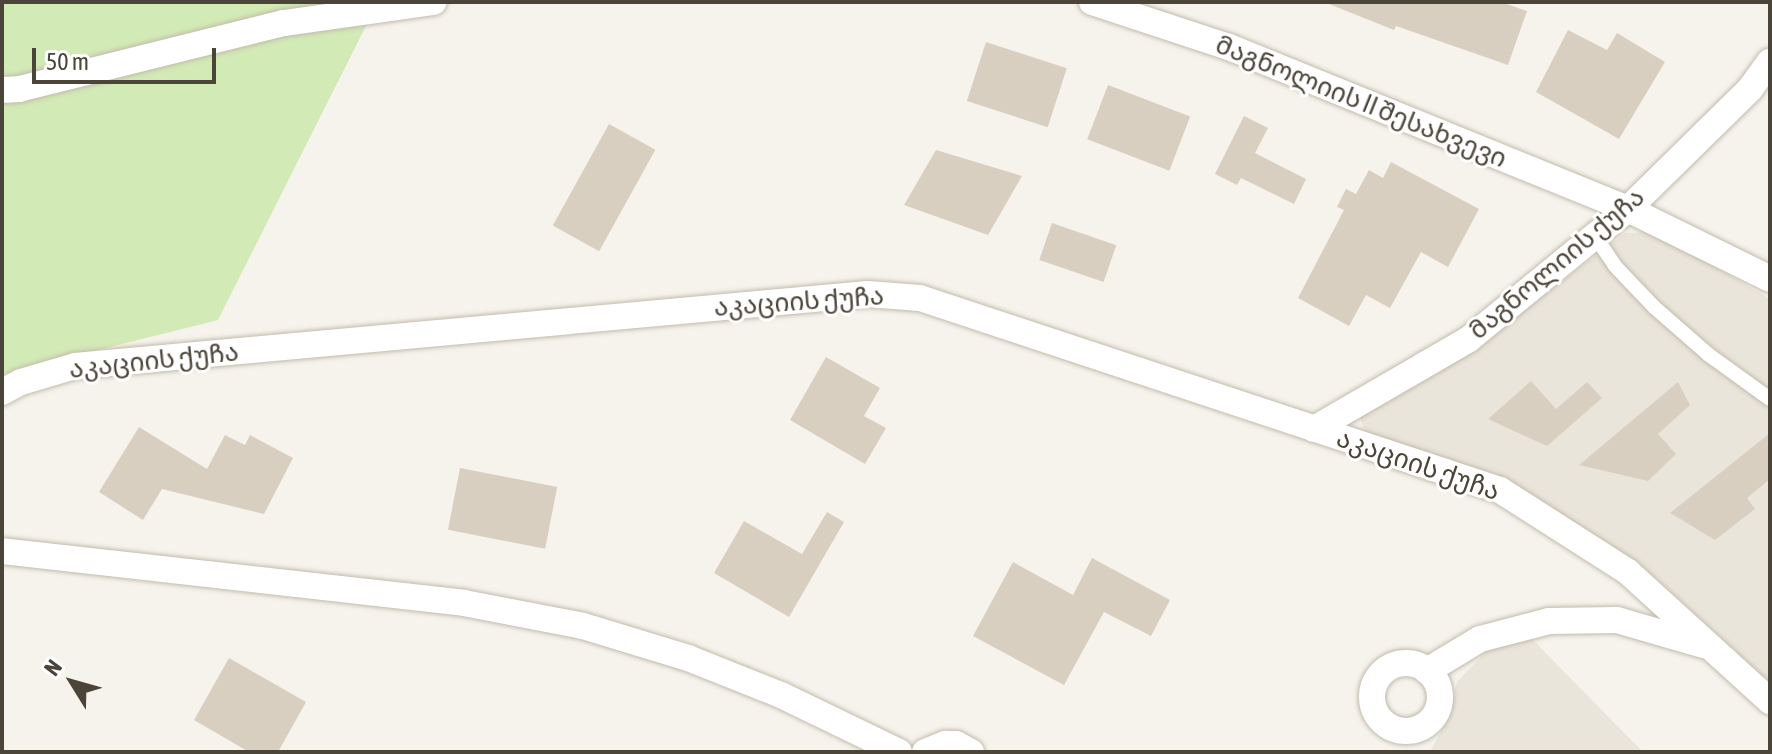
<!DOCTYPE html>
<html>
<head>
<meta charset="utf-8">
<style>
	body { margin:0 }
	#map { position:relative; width:1772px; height:754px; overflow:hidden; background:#f6f3ec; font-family:"Asap Condensed","Noto Sans Georgian",sans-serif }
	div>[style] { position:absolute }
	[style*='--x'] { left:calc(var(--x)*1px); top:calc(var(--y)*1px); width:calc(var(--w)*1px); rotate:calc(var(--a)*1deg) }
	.residential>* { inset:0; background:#eae5da }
	.green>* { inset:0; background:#d2eab5 }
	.building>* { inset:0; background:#d8cfc1; transform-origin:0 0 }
	.roads { filter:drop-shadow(0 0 2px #c2bbae) drop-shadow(0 0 2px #c2bbae) }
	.lane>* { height:14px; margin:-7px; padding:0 7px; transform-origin:7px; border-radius:7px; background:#fff }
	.street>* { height:26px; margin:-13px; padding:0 13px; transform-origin:13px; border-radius:13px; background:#fff }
	.street>.ring { margin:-13px; padding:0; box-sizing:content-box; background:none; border:26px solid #fff; border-radius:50% }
	span { translate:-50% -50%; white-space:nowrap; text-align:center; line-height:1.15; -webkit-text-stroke:6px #fff; paint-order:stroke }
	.street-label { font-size:26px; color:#4b4439 }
	.frame { position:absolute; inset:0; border:4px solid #4b4439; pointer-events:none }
	.north { position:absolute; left:32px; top:642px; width:80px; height:80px; -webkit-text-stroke:6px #fff; paint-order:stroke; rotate:307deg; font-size:22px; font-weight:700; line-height:32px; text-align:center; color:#4b4439 }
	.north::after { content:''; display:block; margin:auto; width:28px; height:36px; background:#4b4439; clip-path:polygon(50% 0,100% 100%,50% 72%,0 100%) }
	.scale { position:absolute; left:32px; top:48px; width:184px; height:36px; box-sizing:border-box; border:4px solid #4b4439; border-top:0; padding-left:10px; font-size:24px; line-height:28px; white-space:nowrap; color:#4b4439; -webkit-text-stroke:6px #fff; paint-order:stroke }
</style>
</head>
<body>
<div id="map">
	<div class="residential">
		<div style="clip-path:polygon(1655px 232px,1770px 299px,1770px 682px,1642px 566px,1497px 474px,1369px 439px,1359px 416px,1485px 340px,1625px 233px)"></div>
		<div style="clip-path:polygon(1531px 638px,1643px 752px,1430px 752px,1451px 713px,1457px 682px,1495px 642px)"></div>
	</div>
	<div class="green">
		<div style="clip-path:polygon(2px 2px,378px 2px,218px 320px,2px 374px)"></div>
	</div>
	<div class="building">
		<div style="clip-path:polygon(1324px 2px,1501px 2px,1527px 11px,1508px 65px,1396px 26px,1394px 30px)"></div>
		<div style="clip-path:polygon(1568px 30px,1607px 50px,1617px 33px,1665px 62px,1619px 139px,1536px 92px)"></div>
		<div style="left:986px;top:42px;width:85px;height:62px;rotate:18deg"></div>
		<div style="left:1108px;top:85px;width:88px;height:58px;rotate:21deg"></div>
		<div style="clip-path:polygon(1244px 116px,1268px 128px,1255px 153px,1306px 179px,1294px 204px,1241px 178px,1237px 185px,1215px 174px)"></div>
		<div style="left:609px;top:124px;width:53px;height:116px;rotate:29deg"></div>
		<div style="clip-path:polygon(936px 150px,1022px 176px,988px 235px,904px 205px)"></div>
		<div style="clip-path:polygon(1391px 162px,1479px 209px,1448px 267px,1421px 252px,1390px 308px,1366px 295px,1349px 326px,1298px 298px,1344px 210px,1337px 207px,1346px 189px,1356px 194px,1369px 170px,1383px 178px)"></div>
		<div style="left:1052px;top:223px;width:68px;height:39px;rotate:19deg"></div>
		<div style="clip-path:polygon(826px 357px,880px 388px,864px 416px,886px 428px,865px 464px,790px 420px)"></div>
		<div style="clip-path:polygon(1531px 381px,1556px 409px,1587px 382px,1602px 398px,1547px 446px,1488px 419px)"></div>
		<div style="clip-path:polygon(1678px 382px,1690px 405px,1658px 434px,1676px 454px,1648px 481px,1579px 465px)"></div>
		<div style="clip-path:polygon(139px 427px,207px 469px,225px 435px,245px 445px,250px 435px,293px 458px,264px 514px,162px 489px,143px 520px,99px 492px)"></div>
		<div style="clip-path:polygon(1770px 433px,1770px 479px,1747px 498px,1755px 509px,1715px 540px,1670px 513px)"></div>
		<div style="left:460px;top:468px;width:99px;height:63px;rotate:11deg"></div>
		<div style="clip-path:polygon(827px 512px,844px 522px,789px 617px,714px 573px,744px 521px,802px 554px)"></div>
		<div style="clip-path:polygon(1092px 558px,1170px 600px,1151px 636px,1104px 612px,1064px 685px,973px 636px,1013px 562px,1073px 595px)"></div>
		<div style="clip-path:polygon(229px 658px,306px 702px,278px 752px,249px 752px,194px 720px)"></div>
	</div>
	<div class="roads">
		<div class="lane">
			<div style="--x:1595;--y:236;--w:36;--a:56"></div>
			<div style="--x:1615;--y:266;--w:57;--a:46.4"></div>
			<div style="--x:1654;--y:307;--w:73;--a:41.1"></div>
			<div style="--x:1709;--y:355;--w:75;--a:35.8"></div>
		</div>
		<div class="street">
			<div style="--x:1092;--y:2;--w:144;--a:18.2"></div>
			<div style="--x:1229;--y:47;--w:431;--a:22.1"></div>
			<div style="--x:1628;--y:209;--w:158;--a:26.2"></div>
			<div style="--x:2;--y:90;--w:17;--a:-3"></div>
			<div style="--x:19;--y:89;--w:273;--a:-14"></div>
			<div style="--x:284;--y:23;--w:151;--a:-8"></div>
			<div style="--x:2;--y:392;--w:21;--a:-28"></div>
			<div style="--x:21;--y:382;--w:56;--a:-16.5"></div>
			<div style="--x:75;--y:366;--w:796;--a:-5.19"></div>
			<div style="--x:868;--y:294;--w:52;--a:4.4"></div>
			<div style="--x:920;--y:298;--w:611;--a:18.32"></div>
			<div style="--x:1500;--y:490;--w:152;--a:32.6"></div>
			<div style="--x:1628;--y:572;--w:192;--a:42.3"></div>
			<div style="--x:1314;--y:429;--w:179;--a:-30.1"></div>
			<div style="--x:1469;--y:339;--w:205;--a:-39.3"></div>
			<div style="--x:1628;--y:209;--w:171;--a:-44.5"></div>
			<div style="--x:1750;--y:89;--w:34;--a:-54"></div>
			<div style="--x:2;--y:551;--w:465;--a:6.4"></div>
			<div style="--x:464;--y:603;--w:121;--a:10.9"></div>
			<div style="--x:583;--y:626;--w:110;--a:16.9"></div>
			<div style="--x:688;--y:658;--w:100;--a:21.7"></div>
			<div style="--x:781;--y:695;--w:131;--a:25.8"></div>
			<div class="ring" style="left:1372px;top:663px;width:42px;height:42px"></div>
			<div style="--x:1427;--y:671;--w:62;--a:-31.1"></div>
			<div style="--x:1480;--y:639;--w:71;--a:-14.6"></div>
			<div style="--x:1549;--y:621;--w:68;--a:-0.8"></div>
			<div style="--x:1617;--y:620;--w:90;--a:16.2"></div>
			<div style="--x:925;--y:752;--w:22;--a:-22"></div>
			<div style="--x:945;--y:744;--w:11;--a:0"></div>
			<div style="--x:956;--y:744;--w:17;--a:28"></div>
		</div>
	</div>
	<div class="street-label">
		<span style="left:1361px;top:102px;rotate:22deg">მაგნოლიის II შესახვევი</span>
		<span style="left:1557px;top:264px;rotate:-40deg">მაგნოლიის ქუჩა</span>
		<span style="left:799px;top:302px;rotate:-4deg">აკაციის ქუჩა</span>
		<span style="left:154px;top:361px;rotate:-6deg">აკაციის ქუჩა</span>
		<span style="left:1418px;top:465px;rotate:19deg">აკაციის ქუჩა</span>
	</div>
	<div class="frame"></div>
	<div class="north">N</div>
	<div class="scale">50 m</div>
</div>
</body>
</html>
